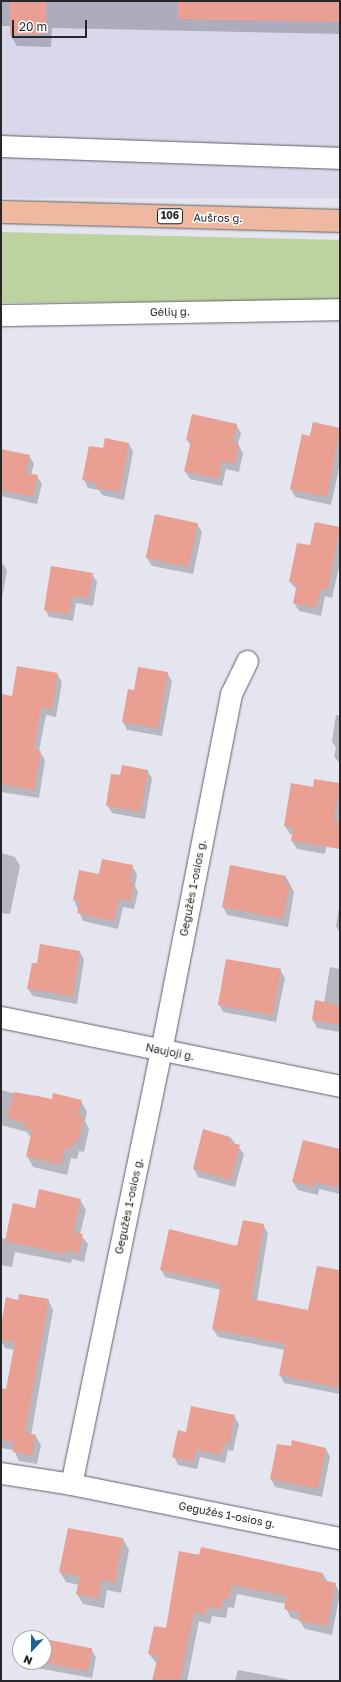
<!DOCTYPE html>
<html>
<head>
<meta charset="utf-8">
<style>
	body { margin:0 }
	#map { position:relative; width:341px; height:1682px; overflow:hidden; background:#e5e5f0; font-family:"Golos Text",sans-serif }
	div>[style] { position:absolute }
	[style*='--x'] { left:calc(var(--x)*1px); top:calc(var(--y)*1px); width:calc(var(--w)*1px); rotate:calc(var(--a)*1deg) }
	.built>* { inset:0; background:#d9d8eb; transform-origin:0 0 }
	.green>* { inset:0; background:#bcd39f }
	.shadow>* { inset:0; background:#0003 }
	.building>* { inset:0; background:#e9a092; transform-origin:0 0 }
	.roads { filter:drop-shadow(0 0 1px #5f5f68) drop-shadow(0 0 1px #5f5f68) }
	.street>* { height:21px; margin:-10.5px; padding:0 10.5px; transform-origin:10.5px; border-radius:10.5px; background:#fff }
	.primary>* { height:22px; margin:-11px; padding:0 11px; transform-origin:11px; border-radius:11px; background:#eeb99e }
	span { translate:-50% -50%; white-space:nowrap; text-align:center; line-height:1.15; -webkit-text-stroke:3px #fff; paint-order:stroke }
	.shield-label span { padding:1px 3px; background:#fff; border:1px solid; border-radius:3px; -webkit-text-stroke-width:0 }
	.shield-label { font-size:10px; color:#27272b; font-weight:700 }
	.street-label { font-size:11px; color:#27272b }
	.frame { position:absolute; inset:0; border:2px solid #27272b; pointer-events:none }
	.north { position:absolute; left:12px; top:1630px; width:40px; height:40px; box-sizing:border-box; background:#fff; border:1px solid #a9a9aa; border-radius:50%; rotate:202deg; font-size:11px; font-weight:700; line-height:16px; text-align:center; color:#27272b }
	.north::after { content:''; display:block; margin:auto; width:14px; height:18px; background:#1b6297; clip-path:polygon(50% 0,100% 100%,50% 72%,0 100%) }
	.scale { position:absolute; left:12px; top:20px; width:75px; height:18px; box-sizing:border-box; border:2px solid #27272b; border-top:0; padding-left:5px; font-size:12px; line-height:14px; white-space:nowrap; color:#27272b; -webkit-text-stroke:3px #fff; paint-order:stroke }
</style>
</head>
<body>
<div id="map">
	<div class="built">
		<div style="left:1px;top:1px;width:339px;height:197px"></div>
	</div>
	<div class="green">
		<div style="clip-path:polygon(1px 232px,340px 240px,340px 300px,1px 303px)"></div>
	</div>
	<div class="shadow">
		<div style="clip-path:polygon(1px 1px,340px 1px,340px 34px,52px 28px,51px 47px,17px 46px,10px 34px,10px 26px,1px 26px)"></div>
		<div style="clip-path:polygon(314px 423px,340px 429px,340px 464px,331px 505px,295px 497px,291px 489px)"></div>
		<div style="clip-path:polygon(236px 425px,241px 433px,238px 444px,243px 453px,239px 472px,226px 469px,222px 486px,190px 479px,185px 471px,191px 446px,187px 440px)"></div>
		<div style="clip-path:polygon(129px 444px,133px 452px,124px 500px,102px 495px,99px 490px,88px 488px,84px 480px,104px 449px)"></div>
		<div style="clip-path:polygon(1px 450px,29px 456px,34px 464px,31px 475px,37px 476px,42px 484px,37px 504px,1px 496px)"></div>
		<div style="clip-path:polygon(316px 523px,340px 528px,340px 562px,332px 598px,325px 596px,321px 616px,299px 611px,294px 603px,297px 590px,290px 582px,311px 547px)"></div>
		<div style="clip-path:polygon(197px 524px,202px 532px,193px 574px,152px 566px,147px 558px)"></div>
		<div style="clip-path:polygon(1px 561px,7px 570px,2px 598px,1px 597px)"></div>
		<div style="clip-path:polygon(92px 574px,97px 582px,93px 606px,76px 603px,73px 621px,49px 617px,45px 609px)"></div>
		<div style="clip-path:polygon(167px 673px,172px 681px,162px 736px,127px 730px,123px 722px)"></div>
		<div style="clip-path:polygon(57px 674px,62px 682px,56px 717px,46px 715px,39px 751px,45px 760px,39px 798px,1px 792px,1px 702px)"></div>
		<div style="clip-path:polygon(336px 715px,340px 715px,340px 764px,334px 756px,336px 748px,332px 741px)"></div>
		<div style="clip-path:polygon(147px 770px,152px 778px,145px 819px,112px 813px,107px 805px)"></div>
		<div style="clip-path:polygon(339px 784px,340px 815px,337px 833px,329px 832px,325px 854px,297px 849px,292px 841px,293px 835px,290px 834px,285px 826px,314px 788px)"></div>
		<div style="clip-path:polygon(1px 853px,15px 857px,20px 866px,10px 914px,1px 913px)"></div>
		<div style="clip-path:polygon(132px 866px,137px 874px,135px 886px,138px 892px,134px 909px,123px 907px,118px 929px,83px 921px,74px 900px,100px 876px)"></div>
		<div style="clip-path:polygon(286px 877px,294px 892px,288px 927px,227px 915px,223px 907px)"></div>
		<div style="clip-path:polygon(340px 902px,340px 934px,336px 926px)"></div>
		<div style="clip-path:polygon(80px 952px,84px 960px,77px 1004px,33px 996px,28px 989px,38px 964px)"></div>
		<div style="clip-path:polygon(330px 967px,340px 969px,340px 1032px,317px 1028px,313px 1020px,324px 1003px)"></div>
		<div style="clip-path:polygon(280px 970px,285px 978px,276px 1022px,223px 1012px,219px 1004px)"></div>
		<div style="clip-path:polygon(1px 1090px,33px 1098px,34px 1095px,53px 1100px,81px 1101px,87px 1112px,85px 1121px,89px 1129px,84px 1152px,79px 1151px,77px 1159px,71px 1158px,67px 1175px,33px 1167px,27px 1156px,31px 1138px,27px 1132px,1px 1125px)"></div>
		<div style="clip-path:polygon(204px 1131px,230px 1137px,244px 1154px,235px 1187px,198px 1177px,194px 1169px)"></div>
		<div style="clip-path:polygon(340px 1150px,340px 1194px,319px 1189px,318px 1195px,298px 1190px,293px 1182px)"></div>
		<div style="clip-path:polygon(80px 1200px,86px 1210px,80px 1234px,88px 1244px,84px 1262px,72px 1259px,71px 1263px,15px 1252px,12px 1267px,1px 1265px,1px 1238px,6px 1239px,36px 1209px)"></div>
		<div style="clip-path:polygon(263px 1225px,268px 1233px,257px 1301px,309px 1311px,340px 1271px,340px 1394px,284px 1383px,280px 1375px,285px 1350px,218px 1337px,213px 1329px,221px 1290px,165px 1277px,161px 1269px,238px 1247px)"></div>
		<div style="clip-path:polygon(48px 1300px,53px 1310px,31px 1435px,35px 1435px,41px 1445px,37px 1464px,19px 1461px,14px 1450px,1px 1448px,1px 1389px,7px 1390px,15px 1350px,5px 1348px,1px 1341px,1px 1331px,19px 1301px)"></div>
		<div style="clip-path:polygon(234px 1416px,239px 1424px,233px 1451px,228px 1450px,225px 1463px,200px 1457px,197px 1469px,178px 1465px,174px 1457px,187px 1433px)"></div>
		<div style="clip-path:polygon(292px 1448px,326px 1449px,330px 1457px,322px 1497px,275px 1487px,271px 1479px)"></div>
		<div style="clip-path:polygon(123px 1539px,129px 1550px,121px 1593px,107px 1590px,104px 1608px,83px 1604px,77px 1594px,79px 1585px,66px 1582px,60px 1572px)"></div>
		<div style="clip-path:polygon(180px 1552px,323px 1574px,328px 1582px,335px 1584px,340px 1593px,332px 1635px,305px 1629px,299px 1620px,291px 1618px,286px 1609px,287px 1604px,237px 1594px,234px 1608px,228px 1607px,226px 1618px,212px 1616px,210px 1624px,199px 1621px,187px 1681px,153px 1681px,157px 1664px,149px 1654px,167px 1629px)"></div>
		<div style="clip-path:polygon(91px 1649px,96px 1657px,92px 1678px,31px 1667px,29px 1662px,44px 1662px)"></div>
		<div style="clip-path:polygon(238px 1670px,291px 1680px,292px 1681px,235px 1681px)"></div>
	</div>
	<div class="building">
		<div style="left:10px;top:1px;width:36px;height:33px"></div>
		<div style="clip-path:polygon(178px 1px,340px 1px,340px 22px,178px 19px)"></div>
		<div style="clip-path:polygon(192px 414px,237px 424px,233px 443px,239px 444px,235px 464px,222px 461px,218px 479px,184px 471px,191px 441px,186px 440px)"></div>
		<div style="clip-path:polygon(313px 422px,340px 428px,327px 497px,290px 489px,302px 434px,310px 436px)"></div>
		<div style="clip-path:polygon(105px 438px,129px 443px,120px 492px,96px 488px,97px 483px,82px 480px,89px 446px,103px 448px)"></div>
		<div style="clip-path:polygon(1px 449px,30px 455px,26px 473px,38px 475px,33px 497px,1px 490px)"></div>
		<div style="left:155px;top:514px;width:44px;height:45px;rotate:12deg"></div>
		<div style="clip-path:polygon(315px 522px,340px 527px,328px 590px,321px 589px,316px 608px,293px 603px,297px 584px,289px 582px,297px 543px,310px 545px)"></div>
		<div style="clip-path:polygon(51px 566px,93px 573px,88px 598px,72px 596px,69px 614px,44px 610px)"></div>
		<div style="clip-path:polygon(17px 666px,58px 673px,52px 709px,41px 707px,34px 749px,41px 751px,34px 790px,1px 784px,1px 694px,12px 696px)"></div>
		<div style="clip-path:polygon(138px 667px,168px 672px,158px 728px,122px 722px,128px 689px,134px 690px)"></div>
		<div style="clip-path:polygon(122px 765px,148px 770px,141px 812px,106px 806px,111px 774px,120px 775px)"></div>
		<div style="clip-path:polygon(314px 779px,340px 783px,334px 821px,340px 821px,340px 849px,291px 841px,293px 828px,284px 826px,291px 783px,313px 787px)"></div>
		<div style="clip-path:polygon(102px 859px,133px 865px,130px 882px,134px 883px,130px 901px,119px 899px,114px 921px,77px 913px,80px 901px,73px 900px,79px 870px,99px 874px)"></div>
		<div style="clip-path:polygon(230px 865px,286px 876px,285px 883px,290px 884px,283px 919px,222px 907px)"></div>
		<div style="clip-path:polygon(40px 944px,80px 951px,73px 996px,27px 989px,32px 963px,37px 963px)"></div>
		<div style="left:226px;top:959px;width:56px;height:47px;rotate:10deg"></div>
		<div style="clip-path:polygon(315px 1000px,340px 1005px,340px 1025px,312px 1020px)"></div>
		<div style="clip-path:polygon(14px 1092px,52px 1099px,53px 1093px,82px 1100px,78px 1116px,84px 1118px,78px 1142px,74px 1141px,72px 1149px,65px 1148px,61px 1165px,26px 1156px,32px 1130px,24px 1128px,25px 1123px,7px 1118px)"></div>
		<div style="clip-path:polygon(203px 1129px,230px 1137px,229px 1142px,240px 1145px,231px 1180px,193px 1169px)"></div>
		<div style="clip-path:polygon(303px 1140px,340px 1149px,340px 1188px,315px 1182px,314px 1187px,292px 1182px)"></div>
		<div style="clip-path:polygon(39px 1189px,81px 1199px,73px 1232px,83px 1234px,79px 1253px,66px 1250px,65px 1254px,5px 1241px,13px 1203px,35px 1208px)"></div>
		<div style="clip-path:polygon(243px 1220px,264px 1224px,251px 1299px,308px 1310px,317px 1266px,340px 1270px,340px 1388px,279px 1375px,285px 1344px,212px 1329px,221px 1284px,160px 1270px,169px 1229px,237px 1246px)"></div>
		<div style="clip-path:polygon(19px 1294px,49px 1299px,25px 1432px,36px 1435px,32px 1455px,13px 1452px,14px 1442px,1px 1440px,1px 1388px,6px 1389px,15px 1342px,1px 1340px,1px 1326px,6px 1297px,18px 1300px)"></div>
		<div style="clip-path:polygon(191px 1406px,235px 1415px,229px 1444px,224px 1443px,221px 1455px,196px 1450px,193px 1462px,172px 1457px,178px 1430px,186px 1432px)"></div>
		<div style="clip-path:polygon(292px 1440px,326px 1448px,318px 1489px,270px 1479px,277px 1444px,291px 1446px)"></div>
		<div style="clip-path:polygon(68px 1528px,123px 1538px,115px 1583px,101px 1580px,98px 1598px,76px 1594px,80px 1576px,59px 1572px)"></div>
		<div style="clip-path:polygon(201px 1547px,323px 1573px,322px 1580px,336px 1583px,327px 1626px,298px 1620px,300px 1612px,284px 1609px,287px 1596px,232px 1585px,229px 1599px,223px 1598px,221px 1609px,207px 1607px,205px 1615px,194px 1612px,180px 1681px,152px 1681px,158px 1656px,148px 1654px,154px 1626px,166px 1628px,179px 1551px,199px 1555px)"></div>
		<div style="left:44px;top:1639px;width:49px;height:23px;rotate:11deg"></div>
	</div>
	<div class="roads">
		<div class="street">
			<div style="--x:1;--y:146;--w:339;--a:2"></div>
			<div style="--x:1;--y:315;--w:339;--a:-1"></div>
			<div style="--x:247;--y:661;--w:37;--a:116"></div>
			<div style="--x:231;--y:694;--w:363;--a:101.1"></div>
			<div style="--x:161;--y:1050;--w:443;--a:101.7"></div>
			<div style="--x:71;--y:1484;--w:274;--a:11.4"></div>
			<div style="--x:1;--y:1017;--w:346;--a:11.5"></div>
			<div style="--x:1;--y:1473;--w:71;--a:8.9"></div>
		</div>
		<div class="primary">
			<div style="--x:1;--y:212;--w:339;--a:1.5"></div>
		</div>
	</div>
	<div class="shield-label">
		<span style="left:170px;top:216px">106</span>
	</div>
	<div class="street-label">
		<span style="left:218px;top:218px;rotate:1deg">Aušros g.</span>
		<span style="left:170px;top:312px;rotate:-1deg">Gėlių g.</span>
		<span style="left:193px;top:888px;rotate:-79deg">Gegužės 1-osios g.</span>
		<span style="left:170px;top:1052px;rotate:11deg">Naujoji g.</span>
		<span style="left:129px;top:1206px;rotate:-78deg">Gegužės 1-osios g.</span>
		<span style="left:227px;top:1515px;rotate:11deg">Gegužės 1-osios g.</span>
	</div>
	<div class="frame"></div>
	<div class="north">N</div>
	<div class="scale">20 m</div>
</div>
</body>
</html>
